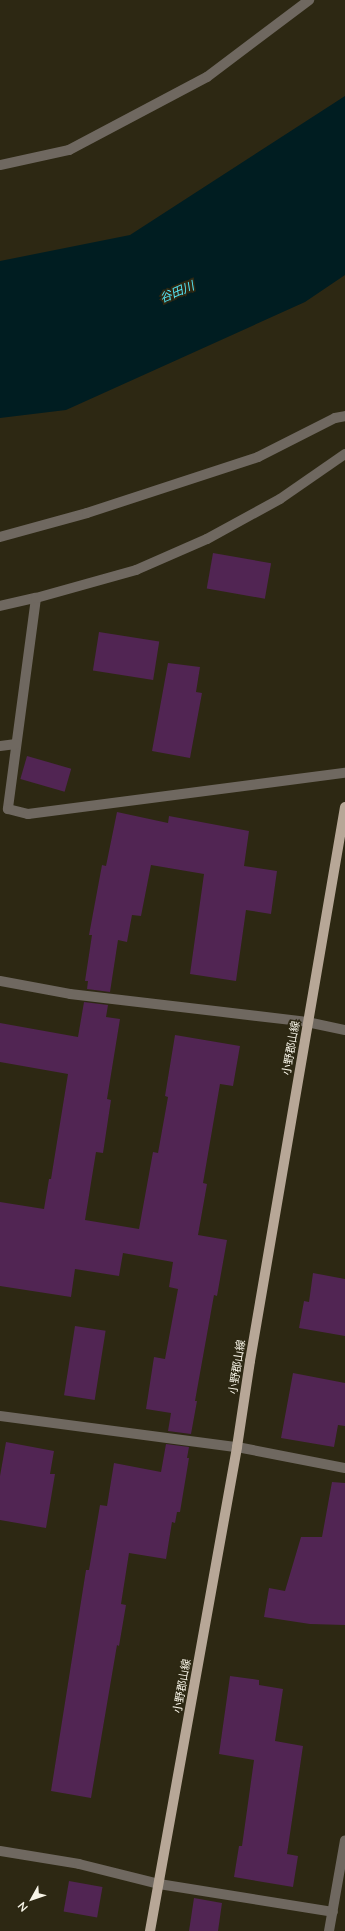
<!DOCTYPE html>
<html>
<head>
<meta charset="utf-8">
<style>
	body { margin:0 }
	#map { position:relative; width:345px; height:1931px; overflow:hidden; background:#2d2813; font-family:Lato,"Noto Sans JP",sans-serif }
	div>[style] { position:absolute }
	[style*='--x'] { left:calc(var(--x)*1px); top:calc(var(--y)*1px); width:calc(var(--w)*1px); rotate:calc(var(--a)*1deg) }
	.water>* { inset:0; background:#001d21 }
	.building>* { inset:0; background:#512553; transform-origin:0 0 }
	.street>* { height:10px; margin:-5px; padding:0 5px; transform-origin:5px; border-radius:5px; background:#6f6860 }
	.primary>* { height:10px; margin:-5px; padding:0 5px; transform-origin:5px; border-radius:5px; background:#b7a797 }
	span { translate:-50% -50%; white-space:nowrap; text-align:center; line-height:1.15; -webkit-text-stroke:3.5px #2d2813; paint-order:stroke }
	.street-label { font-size:11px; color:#f7f4e7 }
	.water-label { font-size:12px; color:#54e6f8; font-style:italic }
	.north { position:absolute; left:12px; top:1879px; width:40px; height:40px; -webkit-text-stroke:3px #2d2813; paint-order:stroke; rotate:230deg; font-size:11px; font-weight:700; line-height:16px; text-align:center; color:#f7f4e7 }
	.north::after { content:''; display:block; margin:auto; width:14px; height:18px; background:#f7f4e7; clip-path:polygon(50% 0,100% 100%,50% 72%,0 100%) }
</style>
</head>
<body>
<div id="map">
	<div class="water">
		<div style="clip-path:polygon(345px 96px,345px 275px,305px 302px,66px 410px,0 418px,0 261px,130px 235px)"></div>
	</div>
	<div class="building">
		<div style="left:213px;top:553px;width:59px;height:36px;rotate:10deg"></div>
		<div style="left:99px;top:632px;width:61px;height:39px;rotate:9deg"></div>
		<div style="clip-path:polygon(168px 663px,200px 667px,196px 692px,202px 693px,190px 758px,152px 751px)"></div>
		<div style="left:27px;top:756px;width:46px;height:24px;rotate:16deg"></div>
		<div style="clip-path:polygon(117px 812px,168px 823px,169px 816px,249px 831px,244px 866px,277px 871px,271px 914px,246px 910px,236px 981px,190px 974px,204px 874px,151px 865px,141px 916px,132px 915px,127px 942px,118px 940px,110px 992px,87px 989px,88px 981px,85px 981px,92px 935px,89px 935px,102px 865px,106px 866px)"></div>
		<div style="clip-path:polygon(84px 1002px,108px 1005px,106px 1017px,120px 1019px,107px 1099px,111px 1100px,103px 1153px,96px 1152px,85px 1220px,139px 1229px,153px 1152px,158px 1153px,168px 1097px,165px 1096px,175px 1035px,240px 1046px,233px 1086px,220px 1084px,203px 1183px,207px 1184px,198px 1235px,227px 1240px,217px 1296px,214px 1295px,195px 1401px,197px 1401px,191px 1434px,168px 1431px,171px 1413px,146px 1409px,154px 1357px,165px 1359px,178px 1289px,169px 1287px,173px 1262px,123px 1253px,119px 1276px,75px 1269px,71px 1297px,0 1286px,0 1202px,44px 1209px,49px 1179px,51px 1179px,68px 1074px,0 1062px,0 1023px,78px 1037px)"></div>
		<div style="clip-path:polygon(313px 1273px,345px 1279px,345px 1336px,299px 1328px,304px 1301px,309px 1302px)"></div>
		<div style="left:75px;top:1326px;width:31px;height:70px;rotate:9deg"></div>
		<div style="clip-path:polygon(293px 1373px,345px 1383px,345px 1426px,338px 1425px,334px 1447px,281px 1438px)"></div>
		<div style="clip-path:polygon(6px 1442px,54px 1451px,50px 1474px,55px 1474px,46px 1528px,0 1520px,0 1476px)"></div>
		<div style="clip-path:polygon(166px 1444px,189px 1447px,187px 1458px,189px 1458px,180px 1512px,177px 1512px,175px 1523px,172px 1522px,166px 1559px,129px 1553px,121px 1604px,126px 1605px,119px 1646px,117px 1645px,91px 1798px,51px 1791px,86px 1570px,89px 1570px,100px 1505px,107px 1506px,114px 1463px,161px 1472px)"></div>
		<div style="clip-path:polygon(332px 1482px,345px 1483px,345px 1625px,310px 1624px,264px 1617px,269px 1588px,285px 1591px,301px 1537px,322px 1537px)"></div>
		<div style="clip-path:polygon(230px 1676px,259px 1680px,259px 1685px,283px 1689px,275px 1741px,303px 1746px,287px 1854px,298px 1856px,293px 1887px,234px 1877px,239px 1846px,242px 1846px,254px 1760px,219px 1754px)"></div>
		<div style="left:69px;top:1881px;width:34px;height:31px;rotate:10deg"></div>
		<div style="clip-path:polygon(194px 1898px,222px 1903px,218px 1931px,189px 1931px)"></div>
	</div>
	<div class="street">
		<div style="--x:0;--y:165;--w:71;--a:-12.3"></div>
		<div style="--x:69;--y:150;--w:156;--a:-27.9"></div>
		<div style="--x:207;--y:77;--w:128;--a:-37"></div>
		<div style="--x:0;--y:537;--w:90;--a:-15.4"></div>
		<div style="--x:87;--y:513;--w:180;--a:-18.1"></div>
		<div style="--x:258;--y:457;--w:86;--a:-26.9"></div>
		<div style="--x:335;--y:418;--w:10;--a:-11"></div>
		<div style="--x:36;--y:598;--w:213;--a:97.6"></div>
		<div style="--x:8;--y:809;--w:21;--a:14"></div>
		<div style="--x:28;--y:814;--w:320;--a:-7.4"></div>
		<div style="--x:0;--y:606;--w:37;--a:-13"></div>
		<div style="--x:36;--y:598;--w:104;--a:-15.6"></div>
		<div style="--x:136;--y:570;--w:77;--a:-23.6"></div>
		<div style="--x:207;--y:539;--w:83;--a:-28.7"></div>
		<div style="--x:280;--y:499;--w:79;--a:-34.7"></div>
		<div style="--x:0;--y:746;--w:16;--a:-7"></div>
		<div style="--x:0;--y:981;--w:71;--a:10.5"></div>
		<div style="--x:70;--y:994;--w:239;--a:6.7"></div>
		<div style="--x:307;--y:1022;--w:39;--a:12"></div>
		<div style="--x:0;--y:1416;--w:239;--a:7.5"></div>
		<div style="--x:237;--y:1447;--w:110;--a:11"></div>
		<div style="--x:0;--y:1851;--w:80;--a:9.3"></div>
		<div style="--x:79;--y:1864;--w:82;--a:14"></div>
		<div style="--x:159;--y:1884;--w:176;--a:9.1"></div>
		<div style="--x:329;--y:1931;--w:92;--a:-80"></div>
	</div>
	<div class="primary">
		<div style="--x:150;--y:1931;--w:492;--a:-79.8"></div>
		<div style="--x:237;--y:1447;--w:87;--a:-81.4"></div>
		<div style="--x:250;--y:1361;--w:562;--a:-80.27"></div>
	</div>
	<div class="street-label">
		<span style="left:291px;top:1048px;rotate:-80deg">小野郡山線</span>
		<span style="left:237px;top:1367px;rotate:-81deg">小野郡山線</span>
		<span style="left:182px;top:1686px;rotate:-80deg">小野郡山線</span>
	</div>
	<div class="water-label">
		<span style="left:177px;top:292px;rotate:-23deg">谷田川</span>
	</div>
	<div class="north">N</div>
</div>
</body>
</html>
